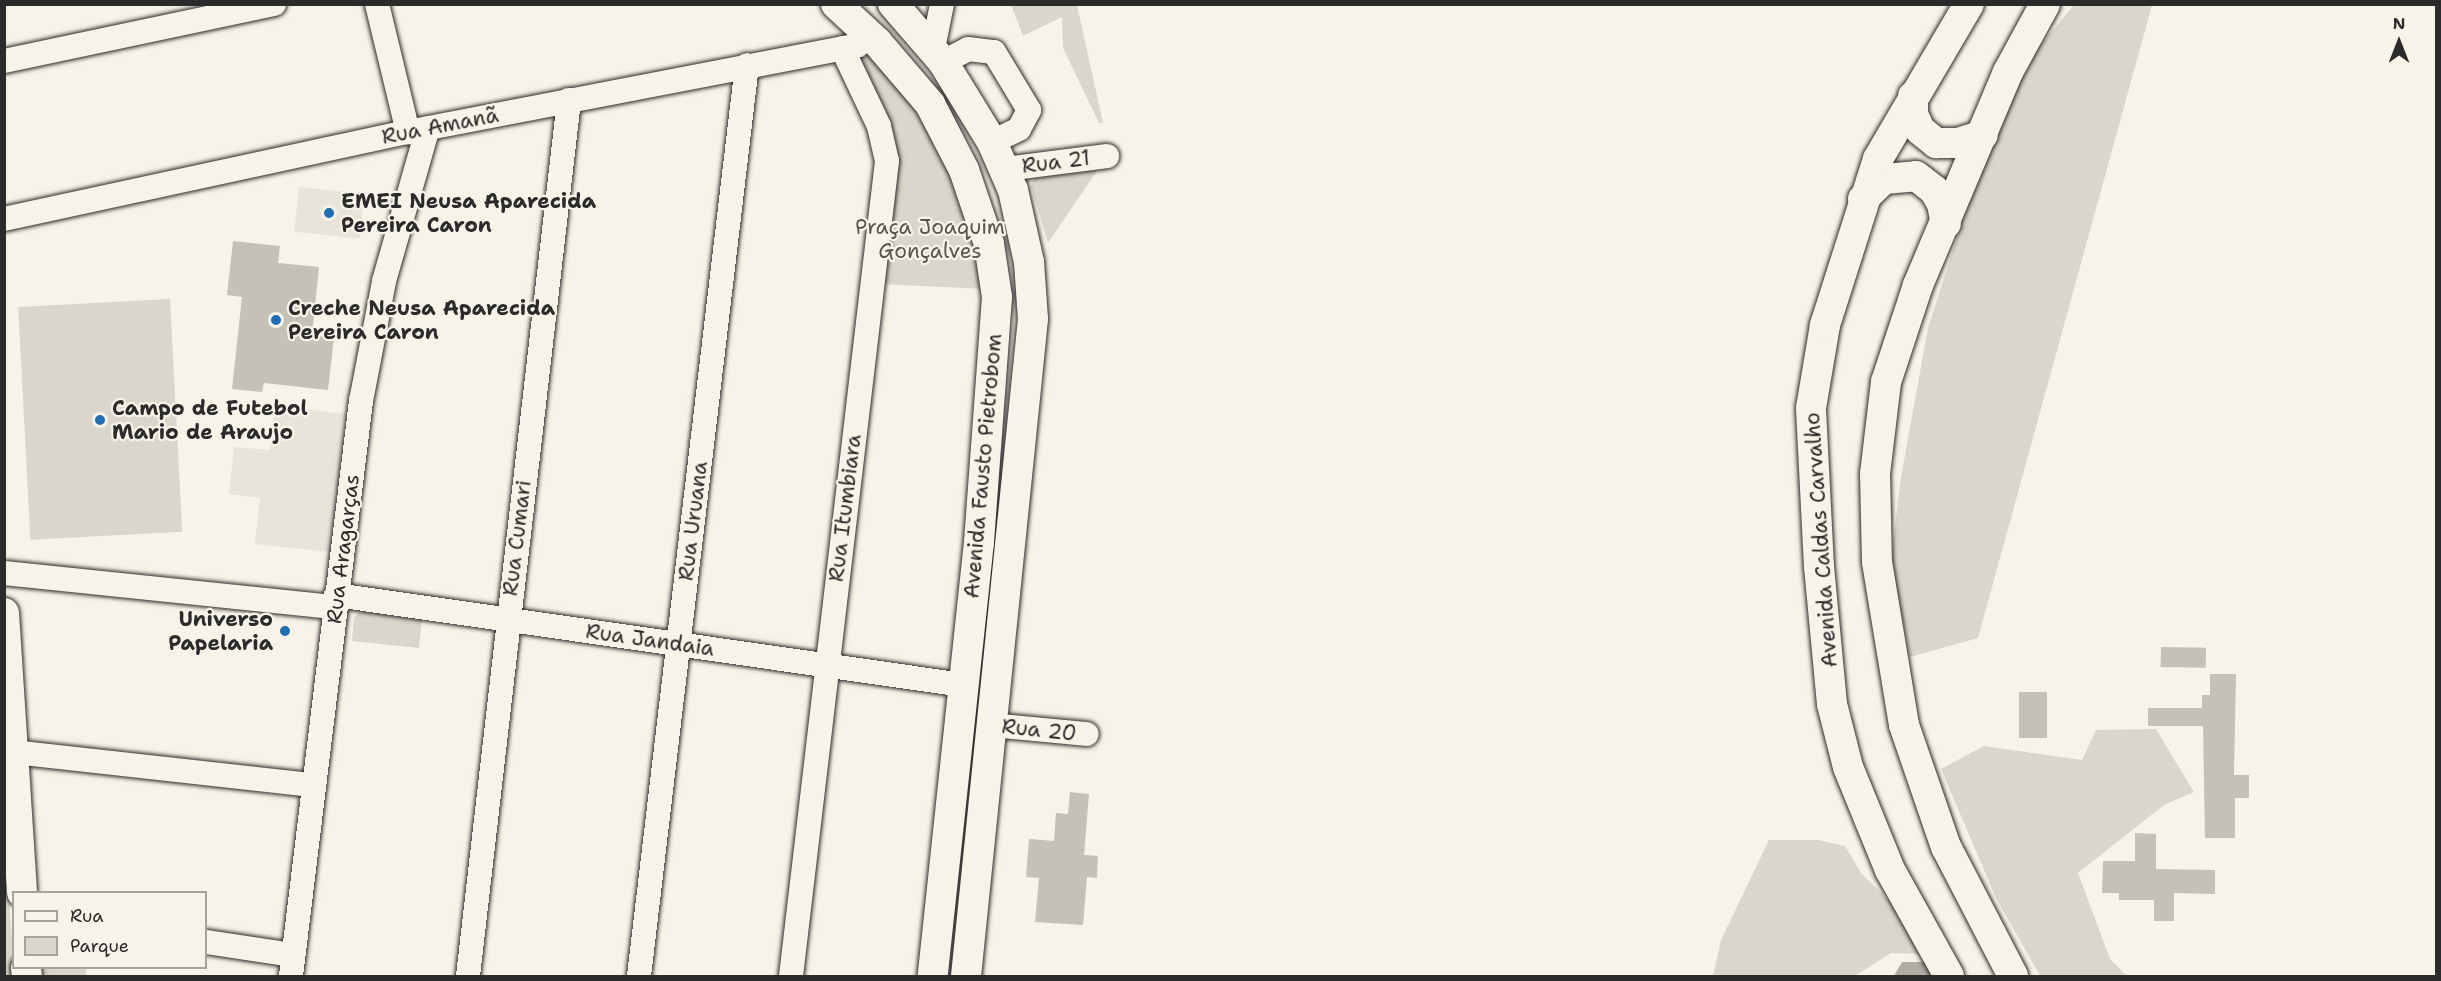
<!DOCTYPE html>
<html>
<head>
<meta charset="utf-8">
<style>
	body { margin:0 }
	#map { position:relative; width:2441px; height:981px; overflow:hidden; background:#f7f3e8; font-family:"Shantell Sans",sans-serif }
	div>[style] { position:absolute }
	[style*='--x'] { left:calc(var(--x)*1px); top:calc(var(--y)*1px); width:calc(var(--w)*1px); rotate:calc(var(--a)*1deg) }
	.built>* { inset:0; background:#e8e4da; transform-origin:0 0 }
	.green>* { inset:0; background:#dad6cc; transform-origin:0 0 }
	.water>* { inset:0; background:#afaca4 }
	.building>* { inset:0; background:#c4c1b9; transform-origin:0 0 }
	.roads { filter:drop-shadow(0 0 2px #2b2b2b) drop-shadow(0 0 2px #2b2b2b) }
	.minor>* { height:24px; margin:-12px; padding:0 12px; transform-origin:12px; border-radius:12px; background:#f7f3e8 }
	.major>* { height:30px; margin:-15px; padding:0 15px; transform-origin:15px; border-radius:15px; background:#f7f3e8 }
	.dots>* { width:16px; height:16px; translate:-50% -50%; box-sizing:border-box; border:3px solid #f7f3e8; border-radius:50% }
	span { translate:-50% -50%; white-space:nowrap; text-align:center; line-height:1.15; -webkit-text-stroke:4.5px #f7f3e8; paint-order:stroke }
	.street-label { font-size:21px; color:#2b2b2b }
	.poi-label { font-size:21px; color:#2b2b2b; font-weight:700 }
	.left { translate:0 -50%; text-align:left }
	.right { translate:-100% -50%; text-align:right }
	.park-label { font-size:21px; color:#575653 }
	.frame { position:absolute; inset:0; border:6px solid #2b2b2b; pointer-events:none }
	.legend { position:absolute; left:12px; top:891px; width:195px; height:78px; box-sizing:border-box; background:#f7f3e8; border:2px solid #a5a39c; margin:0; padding:8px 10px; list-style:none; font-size:18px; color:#2b2b2b }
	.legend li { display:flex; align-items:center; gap:12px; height:30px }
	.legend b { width:30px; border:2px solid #a5a39c }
	.north { position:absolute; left:2369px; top:12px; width:60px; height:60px; -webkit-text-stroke:4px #f7f3e8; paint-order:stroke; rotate:0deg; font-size:16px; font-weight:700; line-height:24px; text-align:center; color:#2b2b2b }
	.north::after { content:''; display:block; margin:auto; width:21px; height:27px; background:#2b2b2b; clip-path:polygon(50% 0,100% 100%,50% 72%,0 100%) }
</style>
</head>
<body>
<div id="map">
	<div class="built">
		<div style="left:299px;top:187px;width:66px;height:45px;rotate:6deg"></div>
		<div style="clip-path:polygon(275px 406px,346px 414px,330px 552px,255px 544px,260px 498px,229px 494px,234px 447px,270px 450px)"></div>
	</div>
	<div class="green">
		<div style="clip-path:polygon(1011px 5px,1077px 5px,1103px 123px,1099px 123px,1063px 48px,1062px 17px,1023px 36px)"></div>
		<div style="clip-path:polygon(2074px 5px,2152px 5px,1978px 638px,1910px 657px,1891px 561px,1901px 477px,1928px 328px,2005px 88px)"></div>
		<div style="clip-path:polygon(875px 48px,924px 112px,972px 221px,986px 289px,881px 284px,895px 160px,850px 52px)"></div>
		<div style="clip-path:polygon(1107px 156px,1048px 243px,1031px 186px,1037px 170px)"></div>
		<div style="left:170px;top:299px;width:233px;height:152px;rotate:87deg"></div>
		<div style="clip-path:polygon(361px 610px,422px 617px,419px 648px,352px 641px,354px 618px)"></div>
		<div style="clip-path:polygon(2156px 729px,2194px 792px,2164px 805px,2078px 873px,2110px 959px,2127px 976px,2040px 976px,1996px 898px,1941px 769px,1984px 746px,2082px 760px,2096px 730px)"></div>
		<div style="clip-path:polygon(4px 831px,14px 968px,18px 976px,5px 976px)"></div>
		<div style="clip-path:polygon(1769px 840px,1818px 840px,1845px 846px,1861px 873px,1913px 925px,1923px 954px,1891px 953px,1855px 976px,1713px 976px,1721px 940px)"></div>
		<div style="left:40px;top:968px;width:46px;height:8px"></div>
	</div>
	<div class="water">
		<div style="clip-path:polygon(1902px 962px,1931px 962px,1939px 976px,1894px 976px)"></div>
	</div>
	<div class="building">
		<div style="clip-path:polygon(233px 241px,280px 246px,278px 263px,319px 267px,312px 335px,334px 338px,328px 390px,264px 383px,262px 392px,232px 389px,242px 297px,227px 295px)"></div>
		<div style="left:2161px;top:647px;width:45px;height:20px;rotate:1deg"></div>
		<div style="clip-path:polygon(2210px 674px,2236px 674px,2234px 775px,2249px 775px,2249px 798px,2235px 798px,2235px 838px,2205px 838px,2203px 726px,2148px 726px,2148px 708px,2202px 708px,2202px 695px,2210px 695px)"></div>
		<div style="left:2019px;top:692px;width:28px;height:46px"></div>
		<div style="clip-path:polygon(1070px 792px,1089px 794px,1084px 855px,1098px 856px,1097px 878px,1087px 877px,1083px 925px,1035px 922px,1039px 878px,1026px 877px,1029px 839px,1054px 841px,1056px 813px,1068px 814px)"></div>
		<div style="clip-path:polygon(2135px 833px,2156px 834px,2156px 869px,2215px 870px,2215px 894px,2174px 893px,2174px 921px,2154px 921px,2154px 900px,2119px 900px,2119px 893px,2102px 893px,2103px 861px,2135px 861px)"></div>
	</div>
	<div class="roads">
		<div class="minor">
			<div style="--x:377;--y:4;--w:132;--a:76.4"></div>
			<div style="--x:933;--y:49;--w:46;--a:-78.7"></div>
			<div style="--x:4;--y:61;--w:276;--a:-11.9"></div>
			<div style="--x:943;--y:62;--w:28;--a:-27"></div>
			<div style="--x:968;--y:49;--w:26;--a:7"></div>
			<div style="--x:994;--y:52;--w:68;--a:58.9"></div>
			<div style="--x:1029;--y:110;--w:21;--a:118"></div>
			<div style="--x:1019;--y:129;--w:30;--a:154"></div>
			<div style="--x:1006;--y:169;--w:102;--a:-7.3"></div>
			<div style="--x:4;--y:219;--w:413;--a:-12.2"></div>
			<div style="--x:408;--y:132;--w:458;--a:-10.9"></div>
			<div style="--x:4;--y:573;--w:333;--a:5.9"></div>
			<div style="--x:336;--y:595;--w:633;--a:8.17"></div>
			<div style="--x:991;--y:725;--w:96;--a:5.4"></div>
			<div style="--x:4;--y:751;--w:312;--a:6.3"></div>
			<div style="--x:206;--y:942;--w:88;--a:8.5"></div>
			<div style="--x:291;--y:976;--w:579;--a:-83.06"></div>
			<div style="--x:361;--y:401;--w:122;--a:-79.1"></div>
			<div style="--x:384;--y:281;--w:159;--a:-74"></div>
			<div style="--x:468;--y:976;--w:882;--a:-83.42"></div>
			<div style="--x:639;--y:976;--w:917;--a:-83.24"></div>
			<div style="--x:791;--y:976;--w:821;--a:-83.28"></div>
			<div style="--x:887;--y:161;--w:36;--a:-103"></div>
			<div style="--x:879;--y:126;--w:86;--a:-115.4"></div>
		</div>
		<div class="major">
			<div style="--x:836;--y:4;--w:56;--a:42.8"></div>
			<div style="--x:877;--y:42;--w:82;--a:49.5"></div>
			<div style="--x:930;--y:104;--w:74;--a:62.7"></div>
			<div style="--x:964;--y:170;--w:78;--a:71.3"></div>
			<div style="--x:989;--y:244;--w:54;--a:81.4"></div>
			<div style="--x:997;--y:297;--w:246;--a:94.2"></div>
			<div style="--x:979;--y:542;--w:436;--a:96.1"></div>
			<div style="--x:893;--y:4;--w:77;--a:49.2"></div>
			<div style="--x:943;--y:62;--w:94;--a:58.5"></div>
			<div style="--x:992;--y:142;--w:52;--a:66.4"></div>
			<div style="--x:1013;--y:190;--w:74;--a:77.5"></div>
			<div style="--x:1029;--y:262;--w:57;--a:86"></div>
			<div style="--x:1033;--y:319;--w:660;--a:95.82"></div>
			<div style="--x:1913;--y:96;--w:18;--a:90"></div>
			<div style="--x:1913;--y:114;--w:17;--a:66"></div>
			<div style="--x:1920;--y:130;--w:21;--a:39"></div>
			<div style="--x:1936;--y:143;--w:22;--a:0"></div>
			<div style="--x:1958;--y:143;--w:26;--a:-18"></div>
			<div style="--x:1863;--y:199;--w:29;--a:-44"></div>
			<div style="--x:1884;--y:179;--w:32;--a:-5"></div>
			<div style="--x:1916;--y:176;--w:23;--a:38"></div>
			<div style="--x:1934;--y:190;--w:16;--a:60"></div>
			<div style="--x:1942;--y:204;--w:20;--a:79"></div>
			<div style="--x:4;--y:613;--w:280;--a:86.3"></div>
			<div style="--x:26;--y:968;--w:8;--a:83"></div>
			<div style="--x:1949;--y:976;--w:121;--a:-119.1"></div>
			<div style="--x:1890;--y:870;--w:111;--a:-112.2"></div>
			<div style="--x:1848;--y:767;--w:65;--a:-104.3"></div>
			<div style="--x:1832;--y:704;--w:138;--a:-95.4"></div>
			<div style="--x:1819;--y:567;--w:159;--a:-92.9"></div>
			<div style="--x:1811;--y:408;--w:84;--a:-80.4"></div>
			<div style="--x:1825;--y:325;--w:174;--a:-72.3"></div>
			<div style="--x:1878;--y:159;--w:180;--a:-59.6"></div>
			<div style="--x:2013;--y:976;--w:145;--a:-117.4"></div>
			<div style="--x:1946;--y:847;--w:129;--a:-109"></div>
			<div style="--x:1904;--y:725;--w:165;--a:-99.4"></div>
			<div style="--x:1877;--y:562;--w:88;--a:-91.3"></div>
			<div style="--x:1875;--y:474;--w:93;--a:-83.2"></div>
			<div style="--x:1886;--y:382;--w:102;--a:-71.7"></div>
			<div style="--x:1918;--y:285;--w:231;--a:-67.1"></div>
			<div style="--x:2008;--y:72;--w:77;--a:-61.4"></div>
		</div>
	</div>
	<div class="dots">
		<div style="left:329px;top:213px;background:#1f6fb2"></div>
		<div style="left:276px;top:320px;background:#1f6fb2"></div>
		<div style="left:100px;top:420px;background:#1f6fb2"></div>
		<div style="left:285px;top:631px;background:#1f6fb2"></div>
	</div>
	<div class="street-label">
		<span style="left:440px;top:126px;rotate:-11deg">Rua Amanã</span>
		<span style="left:1056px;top:162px;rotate:-7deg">Rua 21</span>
		<span style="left:983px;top:466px;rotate:-85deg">Avenida Fausto Pietrobom</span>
		<span style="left:845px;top:508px;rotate:-83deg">Rua Itumbiara</span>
		<span style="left:693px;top:521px;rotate:-83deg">Rua Uruana</span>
		<span style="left:517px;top:538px;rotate:-83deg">Rua Cumari</span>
		<span style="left:1821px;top:540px;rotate:-94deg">Avenida Caldas Carvalho</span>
		<span style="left:343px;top:549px;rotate:-83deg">Rua Aragarças</span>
		<span style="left:650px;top:640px;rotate:8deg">Rua Jandaia</span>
		<span style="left:1039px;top:730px;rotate:6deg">Rua 20</span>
	</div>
	<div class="poi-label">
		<span class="left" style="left:341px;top:213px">EMEI Neusa Aparecida<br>Pereira Caron</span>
		<span class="left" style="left:288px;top:320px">Creche Neusa Aparecida<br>Pereira Caron</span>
		<span class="left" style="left:112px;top:420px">Campo de Futebol<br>Mario de Araujo</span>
		<span class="right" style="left:273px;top:631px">Universo<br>Papelaria</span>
	</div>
	<div class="park-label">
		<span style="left:930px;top:239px">Praça Joaquim<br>Gonçalves</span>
	</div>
	<div class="frame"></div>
	<ul class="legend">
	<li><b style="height:8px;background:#f7f3e8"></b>Rua</li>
	<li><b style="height:16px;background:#dad6cc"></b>Parque</li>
	</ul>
	<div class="north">N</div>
</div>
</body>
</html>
